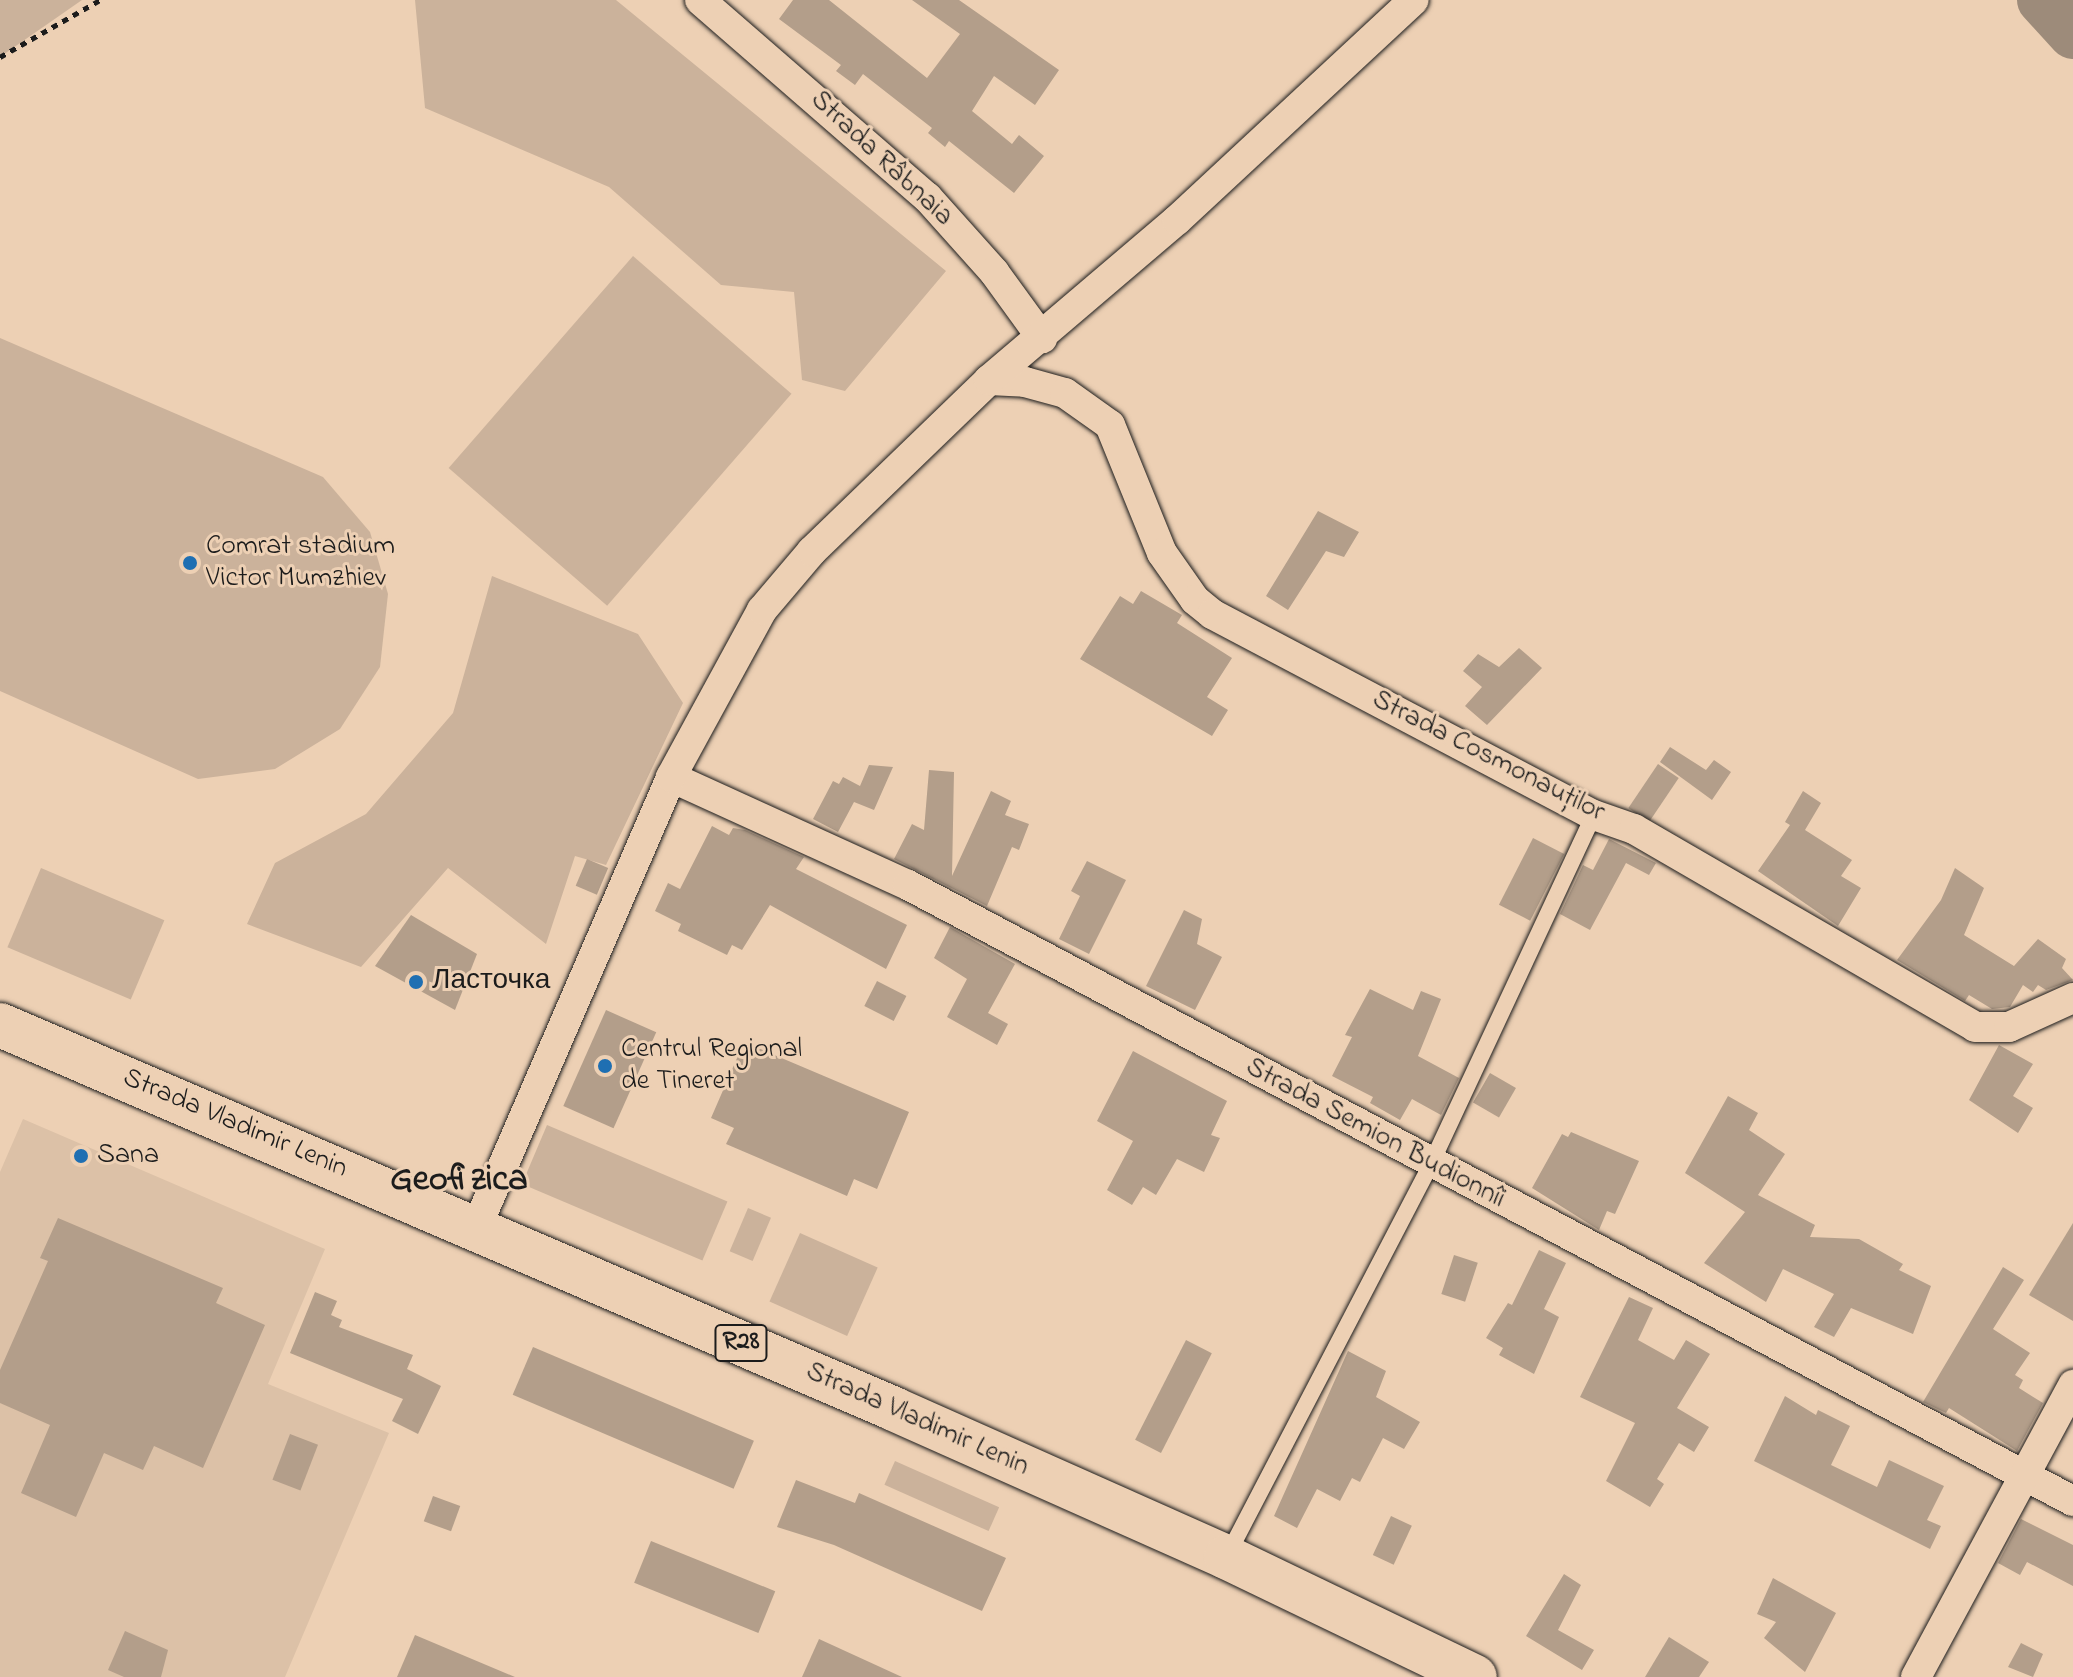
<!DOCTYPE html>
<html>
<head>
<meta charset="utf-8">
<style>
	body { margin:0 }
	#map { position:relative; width:2073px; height:1677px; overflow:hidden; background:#edd0b4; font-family:"Indie Flower",sans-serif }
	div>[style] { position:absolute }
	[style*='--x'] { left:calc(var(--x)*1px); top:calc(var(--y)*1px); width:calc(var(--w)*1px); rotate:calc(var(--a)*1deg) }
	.built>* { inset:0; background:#dcc1a7 }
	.green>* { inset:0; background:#cbb29b; transform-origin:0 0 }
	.river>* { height:50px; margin:-25px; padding:0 25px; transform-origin:25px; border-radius:25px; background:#9d8b7a }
	.building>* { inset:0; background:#b39e8a; transform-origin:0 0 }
	.path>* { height:5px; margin-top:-2.5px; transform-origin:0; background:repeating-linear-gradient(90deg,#1c1c1c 0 6px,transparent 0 12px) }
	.roads { filter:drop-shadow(0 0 2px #1c1c1c) drop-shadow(0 0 2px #1c1c1c) }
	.lane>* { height:16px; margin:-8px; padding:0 8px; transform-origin:8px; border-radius:8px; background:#edd0b4 }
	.street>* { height:30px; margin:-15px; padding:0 15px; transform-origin:15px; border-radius:15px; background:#edd0b4 }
	.primary>* { height:44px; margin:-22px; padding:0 22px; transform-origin:22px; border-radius:22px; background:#edd0b4 }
	.dots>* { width:22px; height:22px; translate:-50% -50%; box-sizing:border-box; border:4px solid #edd0b4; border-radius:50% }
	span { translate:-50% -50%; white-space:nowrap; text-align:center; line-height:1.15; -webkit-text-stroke:6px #edd0b4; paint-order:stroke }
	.shield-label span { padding:2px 6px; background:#edd0b4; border:2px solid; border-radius:6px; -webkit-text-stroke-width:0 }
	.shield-label { font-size:26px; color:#1c1c1c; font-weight:700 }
	.street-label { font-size:28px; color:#1c1c1c }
	.poi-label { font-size:28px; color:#1c1c1c }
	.left { translate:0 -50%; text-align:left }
	.district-label { font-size:36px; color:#1c1c1c; font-weight:700 }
</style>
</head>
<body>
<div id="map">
	<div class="built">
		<div style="clip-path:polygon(23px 1119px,325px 1249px,268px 1384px,389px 1433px,285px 1677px,0 1677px,0 1172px)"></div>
	</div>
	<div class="green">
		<div style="clip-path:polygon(0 0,82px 0,0 57px)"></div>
		<div style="clip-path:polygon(415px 0,616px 0,946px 271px,845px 391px,802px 380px,794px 292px,721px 285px,609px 187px,425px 108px)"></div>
		<div style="left:633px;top:256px;width:210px;height:281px;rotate:41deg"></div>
		<div style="clip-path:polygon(0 338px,323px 477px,370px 532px,388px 594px,380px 667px,340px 729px,275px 769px,198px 779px,0 691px)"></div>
		<div style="clip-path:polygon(492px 576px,638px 634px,683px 703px,606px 865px,575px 856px,546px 944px,448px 868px,361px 967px,247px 924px,275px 863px,366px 814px,453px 713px)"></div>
		<div style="left:41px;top:868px;width:134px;height:86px;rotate:23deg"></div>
		<div style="left:547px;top:1125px;width:196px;height:64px;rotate:23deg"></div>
		<div style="left:748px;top:1208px;width:25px;height:47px;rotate:23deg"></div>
		<div style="left:800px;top:1233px;width:85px;height:75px;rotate:24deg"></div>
		<div style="left:895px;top:1461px;width:114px;height:26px;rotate:24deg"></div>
	</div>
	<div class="river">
		<div style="--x:2042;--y:0;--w:46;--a:47.6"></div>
	</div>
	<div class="building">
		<div style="clip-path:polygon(793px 0,829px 0,927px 78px,960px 34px,912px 0,959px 0,1059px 70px,1035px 105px,994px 76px,972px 111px,1012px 144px,1019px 135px,1044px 156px,1014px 193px,949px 141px,945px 147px,928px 133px,932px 128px,863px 74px,855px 85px,836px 71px,841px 65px,779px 19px)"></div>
		<div style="clip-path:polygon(1318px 511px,1359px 532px,1344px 557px,1326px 551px,1288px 610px,1266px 596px)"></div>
		<div style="clip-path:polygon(1141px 591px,1182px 615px,1177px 623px,1232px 658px,1207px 697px,1228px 710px,1212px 736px,1080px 659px,1120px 596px,1133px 604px)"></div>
		<div style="clip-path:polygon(1519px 648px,1542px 668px,1487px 725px,1465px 706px,1482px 687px,1463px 671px,1478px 654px,1499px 667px)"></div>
		<div style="clip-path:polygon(1670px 747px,1706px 770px,1714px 760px,1731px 772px,1712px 800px,1660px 762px)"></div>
		<div style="left:1658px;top:764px;width:25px;height:53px;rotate:34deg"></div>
		<div style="clip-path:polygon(869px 765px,893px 767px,874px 810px,854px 802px,838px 832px,813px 819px,833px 781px,839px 784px,843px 777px,860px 786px)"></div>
		<div style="clip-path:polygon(929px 770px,954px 772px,952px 876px,991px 791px,1011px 801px,1005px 815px,1029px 824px,1019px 850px,1012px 847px,987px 906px,894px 859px,912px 824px,924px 830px)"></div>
		<div style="clip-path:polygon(1803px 791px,1821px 803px,1805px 830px,1852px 860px,1841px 876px,1861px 888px,1838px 926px,1758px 871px,1790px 825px,1785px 822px)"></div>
		<div style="clip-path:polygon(712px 826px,729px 835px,733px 828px,745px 830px,804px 857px,796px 869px,907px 925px,886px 969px,770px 905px,742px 950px,732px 945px,727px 955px,678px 931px,681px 924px,655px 911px,668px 883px,680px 889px)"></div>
		<div style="left:1533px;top:838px;width:35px;height:75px;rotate:27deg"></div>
		<div style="clip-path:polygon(1609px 839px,1656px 863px,1649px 875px,1626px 863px,1590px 930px,1560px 914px,1583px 865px,1593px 870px)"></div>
		<div style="left:587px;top:859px;width:23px;height:29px;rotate:23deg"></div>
		<div style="clip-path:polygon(1087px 861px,1126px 880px,1089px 954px,1059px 939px,1080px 896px,1071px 891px)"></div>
		<div style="clip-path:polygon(1955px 868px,1984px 888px,1964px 935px,2014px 966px,2038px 939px,2066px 959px,2062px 968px,2073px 980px,2046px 990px,2038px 985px,2033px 992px,2023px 985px,2010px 1007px,1992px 1009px,1969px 995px,1965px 1001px,1897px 960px,1941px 900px)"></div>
		<div style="clip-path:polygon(1184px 910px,1202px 919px,1197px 944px,1222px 957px,1195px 1010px,1146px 986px)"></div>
		<div style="clip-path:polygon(411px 915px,477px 954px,455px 1010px,375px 966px)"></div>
		<div style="clip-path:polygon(950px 927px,1015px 964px,988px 1013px,1008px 1024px,997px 1045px,947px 1017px,967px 979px,934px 958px)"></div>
		<div style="left:877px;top:981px;width:33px;height:28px;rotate:27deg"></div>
		<div style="clip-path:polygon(1370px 989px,1413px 1010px,1421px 991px,1441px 999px,1418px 1056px,1459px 1078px,1441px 1115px,1412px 1099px,1400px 1120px,1370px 1103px,1373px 1097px,1332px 1076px,1352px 1037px,1345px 1035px)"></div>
		<div style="left:606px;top:1010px;width:55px;height:105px;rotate:24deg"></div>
		<div style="clip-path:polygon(744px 1042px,909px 1112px,877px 1189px,854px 1179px,847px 1196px,726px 1144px,734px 1128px,711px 1118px)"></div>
		<div style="clip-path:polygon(1999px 1045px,2033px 1064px,2013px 1096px,2033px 1108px,2018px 1133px,1969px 1100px)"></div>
		<div style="clip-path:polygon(1133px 1051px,1227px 1101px,1211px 1135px,1220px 1138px,1204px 1172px,1177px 1159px,1156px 1195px,1143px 1187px,1132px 1205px,1107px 1190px,1133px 1141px,1097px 1121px)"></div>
		<div style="left:1490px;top:1073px;width:30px;height:34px;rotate:30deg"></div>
		<div style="clip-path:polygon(1728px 1096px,1758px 1113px,1749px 1130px,1785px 1154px,1758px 1195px,1815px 1225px,1810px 1237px,1859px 1239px,1903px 1264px,1899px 1270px,1931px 1286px,1913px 1334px,1851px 1308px,1834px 1337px,1814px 1327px,1834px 1294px,1783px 1269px,1766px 1302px,1704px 1263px,1745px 1212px,1685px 1173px)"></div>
		<div style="clip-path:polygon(1571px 1132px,1639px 1161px,1615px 1214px,1607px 1211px,1599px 1230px,1532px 1188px,1562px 1134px,1568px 1137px)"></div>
		<div style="clip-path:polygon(58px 1218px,223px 1288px,216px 1303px,265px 1325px,203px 1468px,154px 1446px,143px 1470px,104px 1453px,76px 1517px,21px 1493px,50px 1425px,0 1403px,0 1370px,48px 1261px,40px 1258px)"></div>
		<div style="clip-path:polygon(2073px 1223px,2073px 1321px,2029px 1295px)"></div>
		<div style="clip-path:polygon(1539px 1250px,1566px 1263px,1544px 1309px,1559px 1317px,1534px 1374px,1499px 1355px,1503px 1348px,1486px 1338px,1508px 1303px,1512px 1305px)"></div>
		<div style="left:1454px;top:1255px;width:25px;height:41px;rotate:18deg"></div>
		<div style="clip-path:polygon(2003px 1267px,2024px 1280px,1993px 1329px,2030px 1353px,2015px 1375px,2023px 1380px,2019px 1388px,2043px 1403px,2017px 1451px,1949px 1408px,1946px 1413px,1923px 1402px)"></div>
		<div style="clip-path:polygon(315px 1292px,337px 1301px,331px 1315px,342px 1320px,339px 1327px,413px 1355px,407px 1369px,441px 1386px,418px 1434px,392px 1421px,403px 1399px,290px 1353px)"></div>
		<div style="clip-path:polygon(1629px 1297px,1653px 1308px,1638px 1340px,1674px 1360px,1686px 1340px,1710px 1354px,1677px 1408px,1709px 1427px,1694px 1452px,1679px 1443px,1657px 1479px,1664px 1484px,1650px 1507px,1606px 1481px,1635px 1423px,1580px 1397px)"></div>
		<div style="left:1186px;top:1340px;width:29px;height:112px;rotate:27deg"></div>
		<div style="left:533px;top:1347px;width:240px;height:52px;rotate:23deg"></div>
		<div style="clip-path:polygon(1348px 1351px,1386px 1371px,1376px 1397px,1420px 1422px,1404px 1449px,1383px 1438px,1360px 1482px,1352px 1478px,1340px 1501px,1317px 1489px,1297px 1528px,1274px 1516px)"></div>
		<div style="clip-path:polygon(1785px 1396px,1816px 1415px,1818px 1410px,1850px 1426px,1831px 1465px,1877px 1487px,1889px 1460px,1944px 1486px,1927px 1520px,1941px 1526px,1930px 1549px,1754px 1461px)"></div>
		<div style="left:290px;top:1434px;width:30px;height:49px;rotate:21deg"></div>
		<div style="clip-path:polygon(796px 1480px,855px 1503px,859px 1493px,1006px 1558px,982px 1611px,834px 1545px,777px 1527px)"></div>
		<div style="left:433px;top:1496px;width:29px;height:27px;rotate:20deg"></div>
		<div style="left:1391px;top:1516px;width:23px;height:43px;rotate:25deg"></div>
		<div style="clip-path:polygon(2021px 1519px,2073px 1545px,2073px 1586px,2027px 1562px,2020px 1575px,1998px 1563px)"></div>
		<div style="left:651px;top:1541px;width:134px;height:45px;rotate:22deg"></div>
		<div style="clip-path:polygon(1564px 1574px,1581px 1585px,1558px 1630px,1594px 1650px,1582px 1670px,1526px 1636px)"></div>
		<div style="clip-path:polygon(1773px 1578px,1836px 1613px,1805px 1672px,1764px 1638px,1776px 1622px,1757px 1614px)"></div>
		<div style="clip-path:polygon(125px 1631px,168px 1650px,161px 1677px,124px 1677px,108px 1670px)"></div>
		<div style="clip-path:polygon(415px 1635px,515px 1677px,397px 1677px)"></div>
		<div style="clip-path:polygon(1669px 1637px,1709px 1662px,1699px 1677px,1645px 1677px)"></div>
		<div style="clip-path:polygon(819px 1639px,902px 1677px,802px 1677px)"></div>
		<div style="clip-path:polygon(2021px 1643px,2043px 1654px,2033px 1677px,2008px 1667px)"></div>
	</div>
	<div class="path">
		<div style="--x:0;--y:57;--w:115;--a:-29.7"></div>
	</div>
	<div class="roads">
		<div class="lane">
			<div style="--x:1227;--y:1556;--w:442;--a:-62.5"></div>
			<div style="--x:1431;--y:1164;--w:385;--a:-65"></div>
		</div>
		<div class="street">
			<div style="--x:700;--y:0;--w:301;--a:41"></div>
			<div style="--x:927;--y:197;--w:101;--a:48.2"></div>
			<div style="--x:994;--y:272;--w:82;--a:54"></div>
			<div style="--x:989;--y:380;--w:36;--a:3"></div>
			<div style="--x:1025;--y:382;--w:41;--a:15.4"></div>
			<div style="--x:1065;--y:393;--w:55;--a:35.4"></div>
			<div style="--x:1110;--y:425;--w:138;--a:67.9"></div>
			<div style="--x:1162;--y:553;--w:57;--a:54.9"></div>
			<div style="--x:1195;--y:600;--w:22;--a:39"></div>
			<div style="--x:1212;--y:614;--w:432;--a:27.8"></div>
			<div style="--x:1594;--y:815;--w:42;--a:19.3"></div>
			<div style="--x:1634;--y:829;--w:394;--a:30.1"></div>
			<div style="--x:1975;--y:1027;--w:34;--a:0"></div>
			<div style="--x:2009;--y:1027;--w:70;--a:-24.4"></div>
			<div style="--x:671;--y:777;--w:260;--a:24.5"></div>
			<div style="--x:908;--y:885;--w:1318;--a:27.87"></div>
			<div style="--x:477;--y:1226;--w:489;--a:-66.6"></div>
			<div style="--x:671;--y:777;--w:190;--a:-61.4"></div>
			<div style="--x:762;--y:610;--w:77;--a:-49.7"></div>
			<div style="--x:812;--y:551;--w:246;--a:-44"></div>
			<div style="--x:989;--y:380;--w:247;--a:-40.4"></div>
			<div style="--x:1177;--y:220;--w:323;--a:-42.9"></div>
			<div style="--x:1916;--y:1677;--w:332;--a:-61.7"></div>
		</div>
		<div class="primary">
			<div style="--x:0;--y:1025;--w:973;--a:23.24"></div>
			<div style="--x:894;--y:1409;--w:363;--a:24"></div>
			<div style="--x:1226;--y:1557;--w:276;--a:25.7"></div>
		</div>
	</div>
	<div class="dots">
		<div style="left:190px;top:563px;background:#1f6fb2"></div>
		<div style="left:416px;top:982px;background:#1f6fb2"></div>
		<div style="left:605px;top:1066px;background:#1f6fb2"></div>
		<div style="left:81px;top:1156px;background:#1f6fb2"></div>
	</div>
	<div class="shield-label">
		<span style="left:741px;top:1343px">R28</span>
	</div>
	<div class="street-label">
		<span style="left:881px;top:159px;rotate:43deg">Strada Râbnaia</span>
		<span style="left:1488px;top:757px;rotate:27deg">Strada Cosmonauților</span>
		<span style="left:235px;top:1124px;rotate:23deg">Strada Vladimir Lenin</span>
		<span style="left:1375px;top:1134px;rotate:28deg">Strada Semion Budionnîi</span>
		<span style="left:917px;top:1420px;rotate:24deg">Strada Vladimir Lenin</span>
	</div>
	<div class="poi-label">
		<span class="left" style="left:206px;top:563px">Comrat stadium<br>Victor Mumzhiev</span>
		<span class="left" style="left:432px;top:982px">Ласточка</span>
		<span class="left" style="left:621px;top:1066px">Centrul Regional<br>de Tineret</span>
		<span class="left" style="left:97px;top:1156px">Sana</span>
	</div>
	<div class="district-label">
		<span style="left:459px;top:1181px">Geofizica</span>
	</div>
</div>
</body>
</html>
